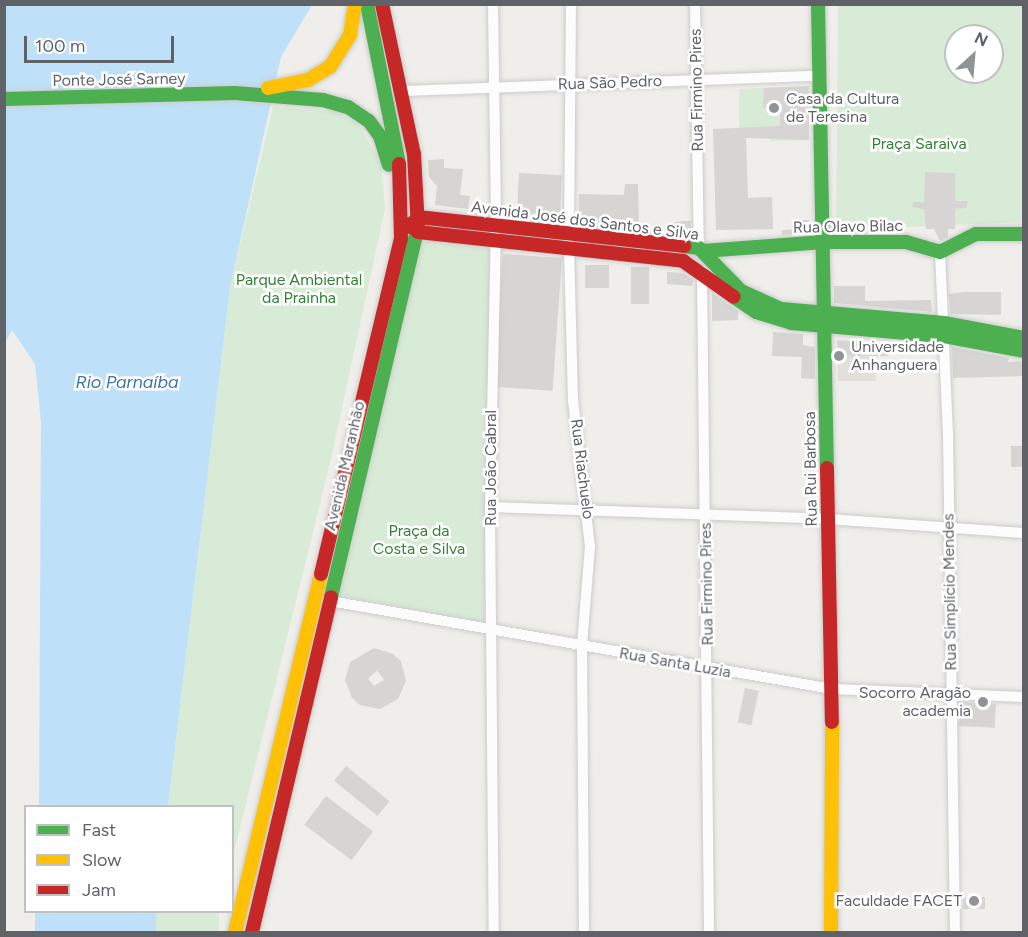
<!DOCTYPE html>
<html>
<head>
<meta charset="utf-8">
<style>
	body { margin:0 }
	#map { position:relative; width:1028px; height:937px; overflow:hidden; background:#efeeea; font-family:Figtree,sans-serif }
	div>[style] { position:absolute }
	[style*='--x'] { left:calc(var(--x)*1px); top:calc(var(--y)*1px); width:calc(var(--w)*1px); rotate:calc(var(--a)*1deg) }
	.education>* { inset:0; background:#e2e0da; transform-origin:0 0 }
	.green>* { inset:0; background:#d8ebd6; transform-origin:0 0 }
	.water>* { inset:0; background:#bfe0f9; transform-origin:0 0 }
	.building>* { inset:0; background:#d6d5d3; transform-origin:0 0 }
	.roads { filter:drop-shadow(0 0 2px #cbcccc) drop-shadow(0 0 2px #cbcccc) }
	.street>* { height:10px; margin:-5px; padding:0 5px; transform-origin:5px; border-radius:5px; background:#fdfcfc }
	.fast>* { height:14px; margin:-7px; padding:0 7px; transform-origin:7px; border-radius:7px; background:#4caf50 }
	.slow>* { height:14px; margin:-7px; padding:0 7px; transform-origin:7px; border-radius:7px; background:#ffc107 }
	.jam>* { height:14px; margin:-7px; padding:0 7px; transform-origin:7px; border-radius:7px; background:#c62828 }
	.dots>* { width:16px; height:16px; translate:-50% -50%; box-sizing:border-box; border:3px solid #fff; border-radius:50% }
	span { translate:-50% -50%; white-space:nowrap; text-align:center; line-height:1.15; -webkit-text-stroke:5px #fff; paint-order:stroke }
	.street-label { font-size:16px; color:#5f6368 }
	.poi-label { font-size:16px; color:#5f6368 }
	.left { translate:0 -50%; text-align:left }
	.right { translate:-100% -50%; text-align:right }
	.park-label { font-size:16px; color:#348238 }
	.water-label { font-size:18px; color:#4174aa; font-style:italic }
	.frame { position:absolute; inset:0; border:6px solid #5f6368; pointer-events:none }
	.legend { position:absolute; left:24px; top:805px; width:210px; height:108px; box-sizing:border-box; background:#fff; border:2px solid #bfc1c3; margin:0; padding:8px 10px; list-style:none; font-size:18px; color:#5f6368 }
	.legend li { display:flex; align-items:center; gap:12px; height:30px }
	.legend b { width:30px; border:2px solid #bfc1c3 }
	.north { position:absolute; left:944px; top:24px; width:60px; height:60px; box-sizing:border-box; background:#fff; border:2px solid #bfc1c3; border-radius:50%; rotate:26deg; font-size:16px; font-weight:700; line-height:24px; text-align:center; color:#5f6368 }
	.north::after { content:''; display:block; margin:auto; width:21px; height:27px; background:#919496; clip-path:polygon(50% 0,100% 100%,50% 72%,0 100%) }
	.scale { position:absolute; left:24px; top:36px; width:150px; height:27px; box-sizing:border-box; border:3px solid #5f6368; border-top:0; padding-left:8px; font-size:18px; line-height:21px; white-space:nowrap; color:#5f6368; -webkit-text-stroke:4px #fff; paint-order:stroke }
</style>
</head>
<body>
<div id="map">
	<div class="education">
		<div style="left:876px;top:357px;width:24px;height:38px;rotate:90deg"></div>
	</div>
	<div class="green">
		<div style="clip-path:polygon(evenodd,838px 5px,1023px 5px,1023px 222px,836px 230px,838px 5px,956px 36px,992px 36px,992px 72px,956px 72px,956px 36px)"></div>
		<div style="clip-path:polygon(809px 86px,809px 140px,771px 141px,771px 137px,739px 128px,739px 89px)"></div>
		<div style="clip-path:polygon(273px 107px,334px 111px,357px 122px,381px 163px,385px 209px,330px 463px,233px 856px,232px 806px,168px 806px,230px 287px)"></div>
		<div style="clip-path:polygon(421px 238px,490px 246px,484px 623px,337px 595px)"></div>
		<div style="left:156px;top:912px;width:63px;height:20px"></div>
	</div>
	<div class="water">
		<div style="clip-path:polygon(5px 5px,312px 5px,281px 57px,230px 287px,168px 806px,39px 806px,41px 422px,35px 364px,12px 330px,5px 343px)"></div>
		<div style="left:35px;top:912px;width:121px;height:20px"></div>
	</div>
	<div class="building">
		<div style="clip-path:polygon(809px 86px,809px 140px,746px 138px,748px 198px,772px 197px,773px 229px,716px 230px,713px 129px,780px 126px,780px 108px,763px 108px,764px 88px)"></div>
		<div style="clip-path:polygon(444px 159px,444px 168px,463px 169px,460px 195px,470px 196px,468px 209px,435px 205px,437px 186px,429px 177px,428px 160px)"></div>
		<div style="clip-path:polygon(925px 172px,955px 173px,955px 201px,968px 201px,966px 208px,955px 209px,955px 229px,948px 229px,948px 237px,940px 241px,934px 229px,926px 229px,924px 209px,912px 207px,913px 202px,924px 202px)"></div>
		<div style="left:519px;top:173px;width:43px;height:45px;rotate:3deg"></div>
		<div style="clip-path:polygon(625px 184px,638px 184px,639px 231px,579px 225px,579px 194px,624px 195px)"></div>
		<div style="clip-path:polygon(801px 220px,809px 220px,810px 233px,782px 235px,782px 230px,802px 229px)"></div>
		<div style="clip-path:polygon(682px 221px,691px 221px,691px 237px,671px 235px,672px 223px)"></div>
		<div style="left:503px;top:254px;width:59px;height:133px;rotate:4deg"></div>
		<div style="left:609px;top:265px;width:23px;height:24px;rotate:90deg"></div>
		<div style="left:631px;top:267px;width:18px;height:37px"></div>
		<div style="clip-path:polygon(667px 272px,683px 273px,693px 280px,692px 286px,667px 284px)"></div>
		<div style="clip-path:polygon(834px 286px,865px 286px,865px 301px,931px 300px,932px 312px,834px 303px)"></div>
		<div style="clip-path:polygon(963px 292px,1001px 292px,1001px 315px,951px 314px,949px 294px)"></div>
		<div style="clip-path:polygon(712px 293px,738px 311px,738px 320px,712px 321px)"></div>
		<div style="clip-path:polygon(773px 332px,803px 334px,803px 345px,815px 347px,815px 379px,801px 378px,802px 357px,772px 356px)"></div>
		<div style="clip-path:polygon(837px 340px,887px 344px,888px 356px,838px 357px)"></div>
		<div style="clip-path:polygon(952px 347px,1009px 358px,1008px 362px,1023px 361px,1023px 376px,953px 378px)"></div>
		<div style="left:1011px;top:446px;width:12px;height:21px"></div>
		<div style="clip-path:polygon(evenodd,374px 648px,393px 654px,401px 661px,406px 681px,398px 699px,380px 709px,360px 705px,352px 698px,345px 680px,350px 662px,374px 648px,377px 670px,384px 680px,374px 686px,368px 679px,377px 670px)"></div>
		<div style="left:745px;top:688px;width:14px;height:35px;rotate:12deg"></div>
		<div style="left:960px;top:702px;width:36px;height:24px;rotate:3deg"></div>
		<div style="left:346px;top:766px;width:56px;height:19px;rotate:39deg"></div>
		<div style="left:326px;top:796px;width:59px;height:36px;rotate:37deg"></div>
		<div style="left:985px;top:897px;width:12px;height:22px;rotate:90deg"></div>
	</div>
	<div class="roads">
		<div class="street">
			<div style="--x:493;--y:4;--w:222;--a:89.2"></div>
			<div style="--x:496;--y:226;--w:281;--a:91.2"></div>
			<div style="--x:490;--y:507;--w:425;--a:89.5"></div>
			<div style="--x:571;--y:4;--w:244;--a:90.5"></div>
			<div style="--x:569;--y:248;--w:152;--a:88.5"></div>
			<div style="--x:573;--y:400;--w:147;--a:83.4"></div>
			<div style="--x:590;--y:546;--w:100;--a:94.6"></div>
			<div style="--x:582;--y:646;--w:286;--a:89.6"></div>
			<div style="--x:695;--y:4;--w:244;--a:89.1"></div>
			<div style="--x:402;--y:91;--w:416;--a:-2.1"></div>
			<div style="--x:940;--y:252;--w:180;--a:87.5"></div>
			<div style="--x:948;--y:432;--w:500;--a:89.2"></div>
			<div style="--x:702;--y:271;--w:661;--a:89.39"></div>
			<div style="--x:490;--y:507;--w:338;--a:2"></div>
			<div style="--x:828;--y:519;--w:196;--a:4.1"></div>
			<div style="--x:330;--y:601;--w:510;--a:9.94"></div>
			<div style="--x:832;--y:689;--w:192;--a:2.4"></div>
		</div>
		<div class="fast">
			<div style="--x:367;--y:4;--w:163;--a:78.7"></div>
			<div style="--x:818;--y:4;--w:464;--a:88.9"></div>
			<div style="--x:4;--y:99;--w:231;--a:-1.5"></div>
			<div style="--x:235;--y:93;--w:88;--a:4.5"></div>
			<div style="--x:323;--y:100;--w:26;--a:16"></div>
			<div style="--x:348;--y:107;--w:25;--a:34"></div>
			<div style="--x:369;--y:121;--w:19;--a:54"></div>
			<div style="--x:380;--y:136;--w:30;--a:73"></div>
			<div style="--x:684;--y:246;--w:15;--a:8"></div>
			<div style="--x:699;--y:248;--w:60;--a:45.7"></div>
			<div style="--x:741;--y:291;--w:44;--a:24.2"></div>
			<div style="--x:781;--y:309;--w:164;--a:4.9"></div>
			<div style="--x:944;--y:323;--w:81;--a:10.6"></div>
			<div style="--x:703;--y:251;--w:121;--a:-4.3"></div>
			<div style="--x:824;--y:242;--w:82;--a:0"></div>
			<div style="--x:906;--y:242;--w:35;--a:16"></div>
			<div style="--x:940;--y:252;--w:40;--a:-26.6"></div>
			<div style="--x:976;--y:234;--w:48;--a:0"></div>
			<div style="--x:734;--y:297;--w:27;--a:34"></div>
			<div style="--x:756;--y:312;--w:37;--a:17"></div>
			<div style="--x:791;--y:323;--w:154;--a:4.9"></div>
			<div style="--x:944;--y:336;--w:81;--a:10.6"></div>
			<div style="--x:331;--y:597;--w:380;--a:-76.8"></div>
		</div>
		<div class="slow">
			<div style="--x:268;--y:88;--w:41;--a:-11.3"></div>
			<div style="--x:308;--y:80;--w:26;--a:-31"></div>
			<div style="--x:330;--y:67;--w:38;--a:-58"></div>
			<div style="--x:350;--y:35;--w:31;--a:-81"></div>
			<div style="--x:235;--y:932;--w:368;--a:-76.5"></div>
			<div style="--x:831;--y:932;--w:210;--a:-89.7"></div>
		</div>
		<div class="jam">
			<div style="--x:382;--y:4;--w:153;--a:78"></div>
			<div style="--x:414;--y:154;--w:73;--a:86.9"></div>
			<div style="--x:410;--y:224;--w:11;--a:45"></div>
			<div style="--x:418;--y:232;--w:267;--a:6.2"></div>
			<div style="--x:683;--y:261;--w:62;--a:35.2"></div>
			<div style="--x:410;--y:227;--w:13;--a:-51"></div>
			<div style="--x:418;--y:217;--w:268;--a:6.2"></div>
			<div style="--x:827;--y:468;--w:254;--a:88.9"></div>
			<div style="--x:321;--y:574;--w:344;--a:-76.6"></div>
			<div style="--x:401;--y:239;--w:75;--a:-91.5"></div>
			<div style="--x:252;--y:932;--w:344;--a:-76.7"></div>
		</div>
	</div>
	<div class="dots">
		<div style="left:774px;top:108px;background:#919496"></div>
		<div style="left:839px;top:356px;background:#919496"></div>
		<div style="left:983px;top:702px;background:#919496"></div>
		<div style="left:974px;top:901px;background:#919496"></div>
	</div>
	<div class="street-label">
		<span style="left:119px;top:80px;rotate:-1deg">Ponte José Sarney</span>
		<span style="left:610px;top:83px;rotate:-2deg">Rua São Pedro</span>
		<span style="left:697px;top:90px;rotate:-91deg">Rua Firmino Pires</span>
		<span style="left:585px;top:221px;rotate:7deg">Avenida José dos Santos e Silva</span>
		<span style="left:848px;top:227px;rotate:-1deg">Rua Olavo Bilac</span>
		<span style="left:345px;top:466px;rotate:-77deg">Avenida Maranhão</span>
		<span style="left:491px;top:468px;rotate:-90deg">Rua João Cabral</span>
		<span style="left:582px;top:469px;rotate:83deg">Rua Riachuelo</span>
		<span style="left:811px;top:469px;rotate:-91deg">Rua Rui Barbosa</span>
		<span style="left:707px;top:584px;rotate:-91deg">Rua Firmino Pires</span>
		<span style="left:950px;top:592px;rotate:-91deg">Rua Simplício Mendes</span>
		<span style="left:675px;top:663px;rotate:10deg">Rua Santa Luzia</span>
	</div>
	<div class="poi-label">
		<span class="left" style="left:786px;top:108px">Casa da Cultura<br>de Teresina</span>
		<span class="left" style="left:851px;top:356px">Universidade<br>Anhanguera</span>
		<span class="right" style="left:971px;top:702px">Socorro Aragão<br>academia</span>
		<span class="right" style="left:962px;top:901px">Faculdade FACET</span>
	</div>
	<div class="park-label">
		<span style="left:919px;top:144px">Praça Saraiva</span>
		<span style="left:299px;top:289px">Parque Ambiental<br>da Prainha</span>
		<span style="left:419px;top:540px">Praça da<br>Costa e Silva</span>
	</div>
	<div class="water-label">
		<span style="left:127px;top:382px">Rio Parnaíba</span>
	</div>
	<div class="frame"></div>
	<ul class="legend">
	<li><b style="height:8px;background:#4caf50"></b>Fast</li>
	<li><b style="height:8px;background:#ffc107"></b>Slow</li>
	<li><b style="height:8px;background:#c62828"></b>Jam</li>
	</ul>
	<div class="north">N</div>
	<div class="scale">100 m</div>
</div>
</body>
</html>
